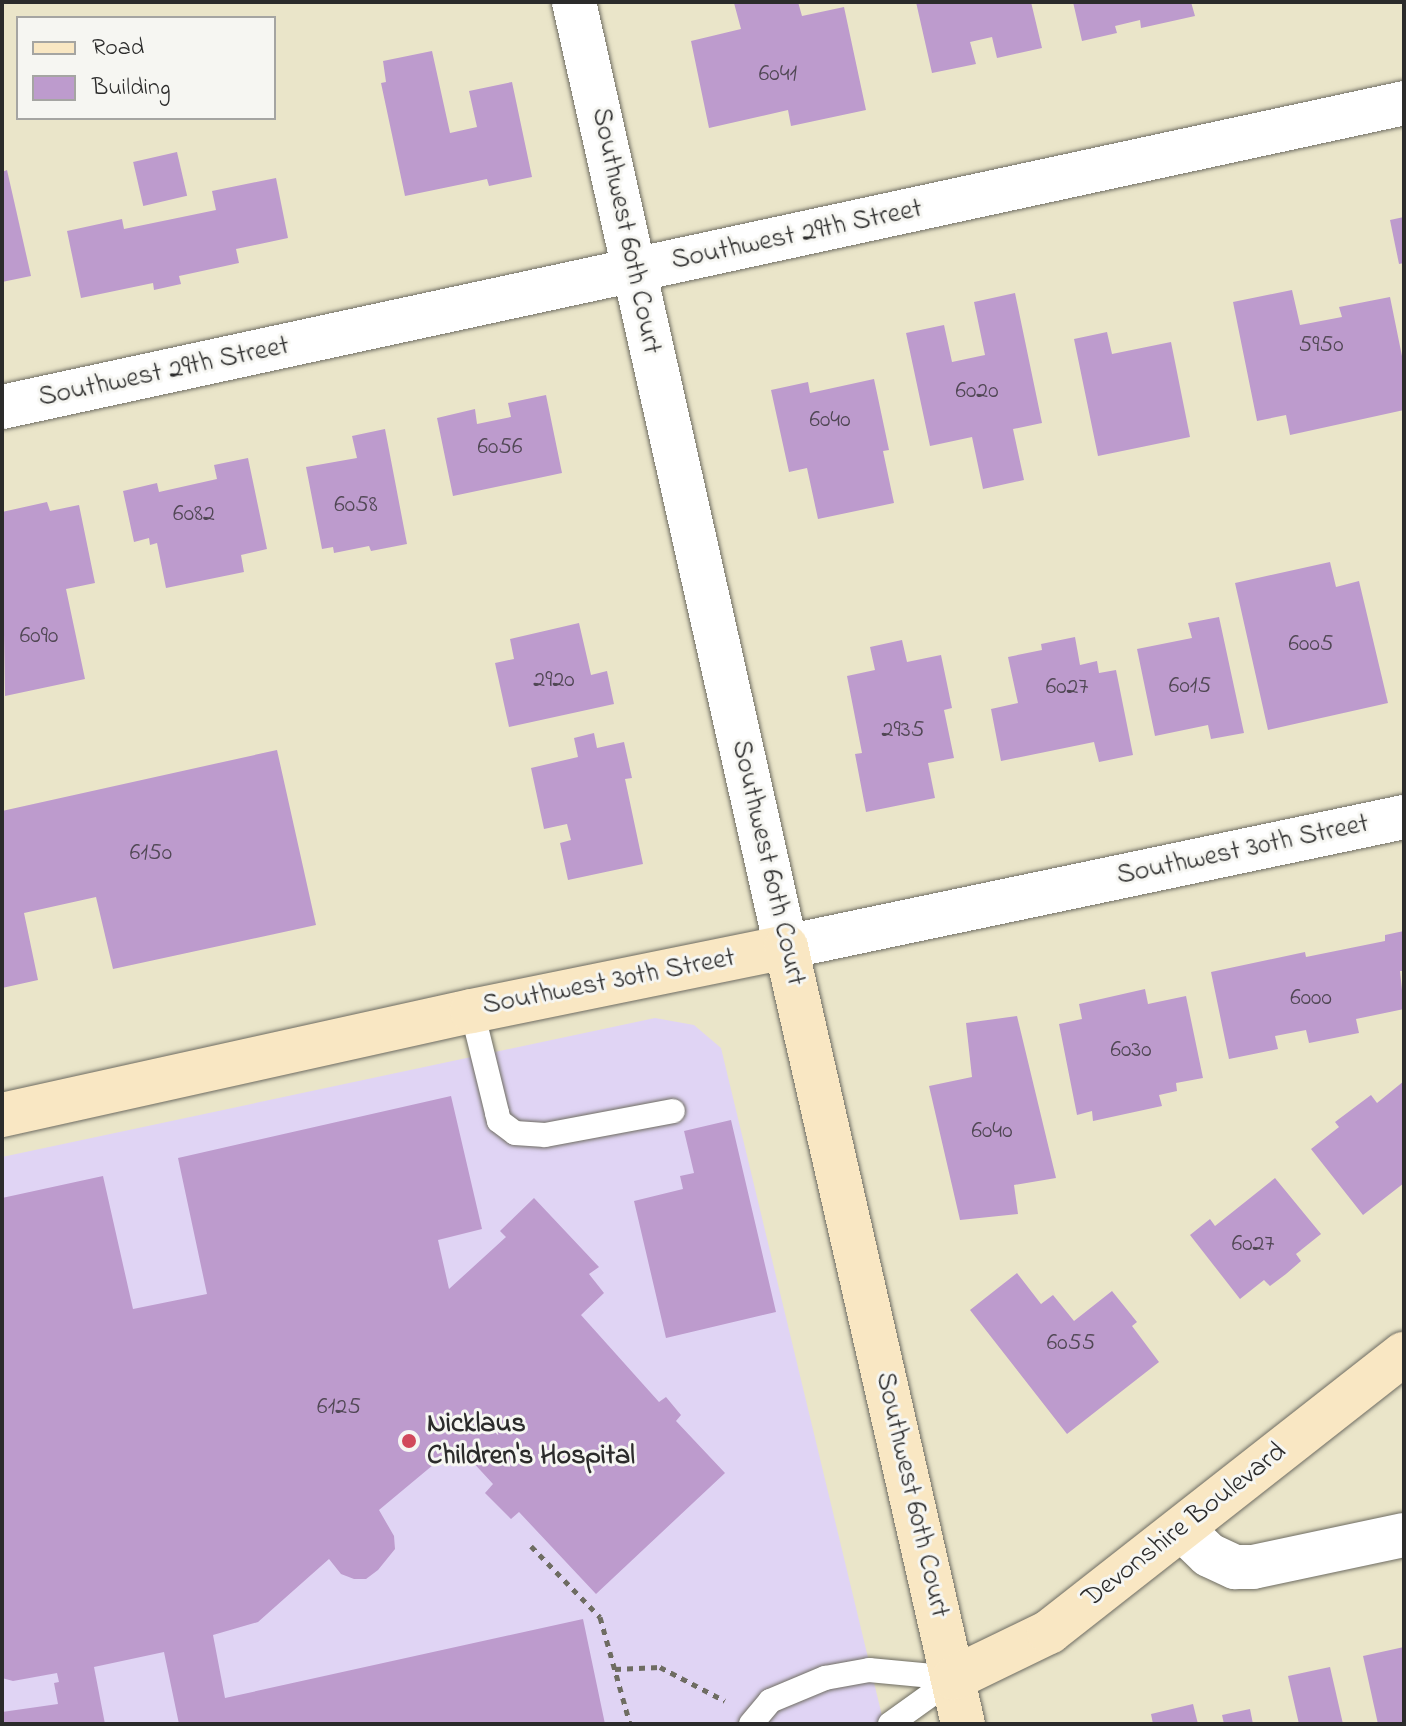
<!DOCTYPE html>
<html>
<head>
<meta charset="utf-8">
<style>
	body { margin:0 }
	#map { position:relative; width:1406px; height:1726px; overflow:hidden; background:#eae5c9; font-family:"Indie Flower",sans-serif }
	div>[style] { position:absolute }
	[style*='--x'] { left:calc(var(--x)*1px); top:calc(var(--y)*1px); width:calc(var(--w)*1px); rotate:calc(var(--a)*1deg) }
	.built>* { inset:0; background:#e0d4f4 }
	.building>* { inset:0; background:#bd9bcd; transform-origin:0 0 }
	.path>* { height:5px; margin-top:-2.5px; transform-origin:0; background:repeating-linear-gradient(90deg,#6e6c62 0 6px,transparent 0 12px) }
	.roads { filter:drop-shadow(0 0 2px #6e6c62) drop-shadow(0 0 2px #6e6c62) }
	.lane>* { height:24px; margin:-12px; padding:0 12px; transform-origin:12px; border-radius:12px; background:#fff }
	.street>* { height:44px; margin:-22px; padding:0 22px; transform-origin:22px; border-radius:22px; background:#fff }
	.secondary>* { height:44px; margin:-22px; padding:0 22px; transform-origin:22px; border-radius:22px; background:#f9e7c3 }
	.dots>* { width:22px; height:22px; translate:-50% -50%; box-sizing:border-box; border:4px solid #f6f6f2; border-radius:50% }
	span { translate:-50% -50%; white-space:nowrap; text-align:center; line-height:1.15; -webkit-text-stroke:6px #f6f6f2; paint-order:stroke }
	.number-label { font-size:24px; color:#504754 }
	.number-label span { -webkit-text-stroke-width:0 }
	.street-label { font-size:28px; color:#2b2b2b }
	.poi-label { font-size:28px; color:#2b2b2b; font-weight:700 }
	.left { translate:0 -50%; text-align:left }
	.frame { position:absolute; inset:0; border:4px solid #2b2b2b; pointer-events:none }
	.legend { position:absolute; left:16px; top:16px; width:260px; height:104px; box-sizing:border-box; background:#f6f6f2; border:2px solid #a5a5a2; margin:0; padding:10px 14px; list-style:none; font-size:24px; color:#2b2b2b }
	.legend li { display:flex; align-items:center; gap:16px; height:40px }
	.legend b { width:40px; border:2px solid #a5a5a2 }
</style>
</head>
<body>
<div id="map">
	<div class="built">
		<div style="clip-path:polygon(655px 1018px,694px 1025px,721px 1048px,884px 1724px,2px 1724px,2px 1157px)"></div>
	</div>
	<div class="building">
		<div style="clip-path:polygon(798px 2px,802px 16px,844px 7px,866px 110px,791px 126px,788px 110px,709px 128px,691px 41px,741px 29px,734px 3px)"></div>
		<div style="clip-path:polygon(916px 2px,1031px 2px,1042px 48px,997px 58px,992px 37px,970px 42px,976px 64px,932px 73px)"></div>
		<div style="clip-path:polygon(1073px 2px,1191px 2px,1195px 16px,1141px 28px,1140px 20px,1115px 26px,1117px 33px,1082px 41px)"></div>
		<div style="clip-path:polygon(432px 51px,450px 133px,477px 127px,469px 91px,512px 82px,532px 177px,489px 186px,487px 179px,405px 196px,381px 83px,386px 82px,383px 61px)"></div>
		<div style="left:177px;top:152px;width:45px;height:45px;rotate:77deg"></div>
		<div style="clip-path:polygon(7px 170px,31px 276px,2px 282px,2px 172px)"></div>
		<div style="clip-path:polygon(276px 178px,288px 238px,236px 249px,239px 263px,179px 276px,181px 284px,154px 290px,153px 283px,81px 298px,67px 231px,122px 219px,124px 229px,216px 210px,212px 191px)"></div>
		<div style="clip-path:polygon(1404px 217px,1404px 263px,1399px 264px,1390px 220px)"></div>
		<div style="clip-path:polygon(1292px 290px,1300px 325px,1342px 317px,1339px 307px,1390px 297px,1404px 366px,1404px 410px,1290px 435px,1286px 415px,1257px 421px,1233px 302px)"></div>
		<div style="clip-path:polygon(1015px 293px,1042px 423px,1013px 429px,1024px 480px,983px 489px,972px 437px,930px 446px,906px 333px,944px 325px,952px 362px,985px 355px,974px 302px)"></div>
		<div style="clip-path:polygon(1107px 332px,1112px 354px,1171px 342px,1190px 437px,1098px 456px,1074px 339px)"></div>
		<div style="clip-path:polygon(874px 379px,889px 450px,883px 451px,894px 503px,818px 519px,807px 468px,789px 472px,771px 390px,808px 382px,810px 393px)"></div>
		<div style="clip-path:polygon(546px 395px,562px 473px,453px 496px,437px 418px,475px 409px,477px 424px,511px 417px,508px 403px)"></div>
		<div style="clip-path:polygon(385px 429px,407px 544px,371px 551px,369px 546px,334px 553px,333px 547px,322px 549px,306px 467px,357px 458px,352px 436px)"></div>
		<div style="clip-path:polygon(248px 458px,267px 549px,241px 555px,244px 572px,166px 588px,157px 543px,150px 545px,149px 538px,134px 542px,123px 491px,157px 483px,159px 492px,217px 479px,214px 465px)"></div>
		<div style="clip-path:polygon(47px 502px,50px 511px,79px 505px,95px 583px,66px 589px,85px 679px,5px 696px,2px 512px)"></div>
		<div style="clip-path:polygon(1330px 562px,1336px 587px,1359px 581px,1388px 703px,1268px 730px,1235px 583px)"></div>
		<div style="clip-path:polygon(1219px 617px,1244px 733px,1211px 739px,1208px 725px,1155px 736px,1137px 649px,1192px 638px,1188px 623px)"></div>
		<div style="clip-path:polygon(579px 623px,591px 675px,607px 671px,614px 704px,509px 727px,495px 663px,514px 659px,510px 639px)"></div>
		<div style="clip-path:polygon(1075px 637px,1080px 665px,1097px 661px,1099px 673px,1116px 670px,1133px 755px,1099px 762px,1094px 742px,1001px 761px,991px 709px,1018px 703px,1008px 657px,1042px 650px,1041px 644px)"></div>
		<div style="clip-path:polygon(902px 640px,907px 662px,941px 655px,952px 708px,944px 710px,954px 758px,928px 763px,935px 798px,866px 812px,855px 754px,862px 753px,847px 676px,875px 670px,870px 647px)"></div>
		<div style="clip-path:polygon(594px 733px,597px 748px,624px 742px,632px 778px,625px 779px,643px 864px,568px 880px,560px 843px,571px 840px,567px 824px,544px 829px,531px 768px,578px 757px,574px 738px)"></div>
		<div style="clip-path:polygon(277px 750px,316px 925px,113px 969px,96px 897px,24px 913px,38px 980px,2px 988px,2px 811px)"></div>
		<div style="clip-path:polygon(1404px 931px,1404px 971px,1400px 971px,1404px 1009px,1356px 1019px,1359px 1033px,1309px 1043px,1306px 1030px,1275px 1036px,1278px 1049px,1229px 1059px,1211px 972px,1305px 952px,1306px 957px,1385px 941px,1385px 935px)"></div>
		<div style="clip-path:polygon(1145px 989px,1148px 1004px,1186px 996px,1203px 1078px,1176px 1083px,1177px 1091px,1159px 1095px,1162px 1106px,1093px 1121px,1092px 1111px,1077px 1115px,1059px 1024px,1082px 1019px,1079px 1004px)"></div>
		<div style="clip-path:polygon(1017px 1016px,1056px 1178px,1014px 1185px,1018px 1214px,960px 1220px,929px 1086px,972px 1077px,966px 1023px)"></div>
		<div style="clip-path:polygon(1404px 1081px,1404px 1183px,1363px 1215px,1311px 1149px,1339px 1127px,1335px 1122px,1371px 1095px,1377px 1103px)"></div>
		<div style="clip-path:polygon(451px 1096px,482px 1229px,438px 1240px,449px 1289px,506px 1237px,500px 1231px,534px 1198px,599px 1267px,589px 1274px,604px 1293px,581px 1315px,659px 1402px,666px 1397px,681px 1415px,676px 1421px,725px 1473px,596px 1594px,519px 1512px,511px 1519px,485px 1493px,493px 1484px,457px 1445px,379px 1510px,394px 1536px,395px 1549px,378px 1570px,366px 1579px,354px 1579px,341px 1574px,329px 1559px,258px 1622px,213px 1635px,225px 1698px,583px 1619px,605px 1724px,179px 1724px,164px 1652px,94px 1667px,105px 1724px,2px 1724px,2px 1712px,58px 1704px,54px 1683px,59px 1682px,57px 1673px,13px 1681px,2px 1678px,2px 1198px,103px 1176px,133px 1309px,207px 1294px,178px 1158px)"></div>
		<div style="clip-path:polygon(731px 1120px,776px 1312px,666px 1338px,634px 1201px,683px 1189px,680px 1176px,694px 1173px,684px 1131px)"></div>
		<div style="clip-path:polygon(1275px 1178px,1321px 1234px,1296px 1254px,1301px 1261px,1286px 1274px,1270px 1286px,1264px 1280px,1240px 1299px,1190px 1235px,1210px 1219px,1215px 1226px)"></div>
		<div style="clip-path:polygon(1017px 1273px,1041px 1304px,1053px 1295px,1074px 1321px,1112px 1291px,1137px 1322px,1132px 1326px,1159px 1362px,1067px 1434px,970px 1310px)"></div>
		<div style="clip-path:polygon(1404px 1647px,1404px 1724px,1378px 1724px,1363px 1656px)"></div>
		<div style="clip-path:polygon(1330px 1667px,1343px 1724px,1299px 1724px,1288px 1676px)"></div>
		<div style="clip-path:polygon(1193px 1704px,1198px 1724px,1153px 1724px,1151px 1714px)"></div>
		<div style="clip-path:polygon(1250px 1709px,1253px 1724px,1224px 1724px,1222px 1715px)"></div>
	</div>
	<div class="path">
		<div style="--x:531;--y:1546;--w:99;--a:45.8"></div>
		<div style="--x:600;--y:1617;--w:111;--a:74.3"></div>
		<div style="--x:615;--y:1669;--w:45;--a:-2.5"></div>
		<div style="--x:660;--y:1667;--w:73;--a:27.6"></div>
	</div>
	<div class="roads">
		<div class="lane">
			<div style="--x:472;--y:1011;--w:105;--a:76.2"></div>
			<div style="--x:497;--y:1113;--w:8;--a:76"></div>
			<div style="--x:499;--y:1121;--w:20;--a:37"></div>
			<div style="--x:515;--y:1133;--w:30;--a:4"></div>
			<div style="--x:545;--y:1135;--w:130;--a:-10.6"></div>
			<div style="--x:751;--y:1724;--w:30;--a:-50"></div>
			<div style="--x:770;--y:1701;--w:60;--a:-22.7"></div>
			<div style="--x:825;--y:1678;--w:45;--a:-10.3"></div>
			<div style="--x:869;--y:1670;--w:85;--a:5.4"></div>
			<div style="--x:890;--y:1724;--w:79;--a:-35.7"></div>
		</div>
		<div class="street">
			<div style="--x:574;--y:2;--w:968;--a:77.36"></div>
			<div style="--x:786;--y:947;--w:632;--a:-11.88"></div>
			<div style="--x:2;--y:407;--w:1435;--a:-12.23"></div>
			<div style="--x:1182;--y:1529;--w:37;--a:44"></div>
			<div style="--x:1209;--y:1555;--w:29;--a:25"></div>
			<div style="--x:1235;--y:1567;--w:18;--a:0"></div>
			<div style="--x:1253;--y:1567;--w:154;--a:-12"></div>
		</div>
		<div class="secondary">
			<div style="--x:2;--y:1115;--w:481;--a:-12.5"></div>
			<div style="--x:472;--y:1011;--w:320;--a:-11.5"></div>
			<div style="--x:786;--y:947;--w:797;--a:77.17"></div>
			<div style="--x:954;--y:1678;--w:106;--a:-25.8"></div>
			<div style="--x:1049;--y:1632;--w:451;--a:-38.1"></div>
		</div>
	</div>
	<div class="dots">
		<div style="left:409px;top:1441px;background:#d1495b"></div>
	</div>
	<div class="number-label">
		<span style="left:778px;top:75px">6041</span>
		<span style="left:1321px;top:346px">5950</span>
		<span style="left:977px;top:392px">6020</span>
		<span style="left:830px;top:421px">6040</span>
		<span style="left:500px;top:448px">6056</span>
		<span style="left:356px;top:506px">6058</span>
		<span style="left:194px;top:515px">6082</span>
		<span style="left:39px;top:637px">6090</span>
		<span style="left:1311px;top:645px">6005</span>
		<span style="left:554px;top:681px">2920</span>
		<span style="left:1190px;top:687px">6015</span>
		<span style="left:1067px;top:688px">6027</span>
		<span style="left:903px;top:731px">2935</span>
		<span style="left:151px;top:854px">6150</span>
		<span style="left:1311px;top:999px">6000</span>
		<span style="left:1131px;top:1051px">6030</span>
		<span style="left:992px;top:1132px">6040</span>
		<span style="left:1253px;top:1245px">6027</span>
		<span style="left:1071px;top:1344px">6055</span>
		<span style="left:339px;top:1408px">6125</span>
	</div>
	<div class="street-label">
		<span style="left:625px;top:231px;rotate:78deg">Southwest 60th Court</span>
		<span style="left:797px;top:236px;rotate:-12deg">Southwest 29th Street</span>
		<span style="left:164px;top:373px;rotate:-12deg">Southwest 29th Street</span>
		<span style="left:1243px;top:851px;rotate:-12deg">Southwest 30th Street</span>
		<span style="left:767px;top:863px;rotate:77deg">Southwest 60th Court</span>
		<span style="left:609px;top:983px;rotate:-11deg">Southwest 30th Street</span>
		<span style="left:911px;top:1495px;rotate:77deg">Southwest 60th Court</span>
		<span style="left:1185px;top:1526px;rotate:-38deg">Devonshire Boulevard</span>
	</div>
	<div class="poi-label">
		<span class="left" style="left:427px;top:1441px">Nicklaus<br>Children's Hospital</span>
	</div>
	<div class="frame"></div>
	<ul class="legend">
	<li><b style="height:10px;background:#f9e7c3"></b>Road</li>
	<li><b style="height:22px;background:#bd9bcd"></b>Building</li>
	</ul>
</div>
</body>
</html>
